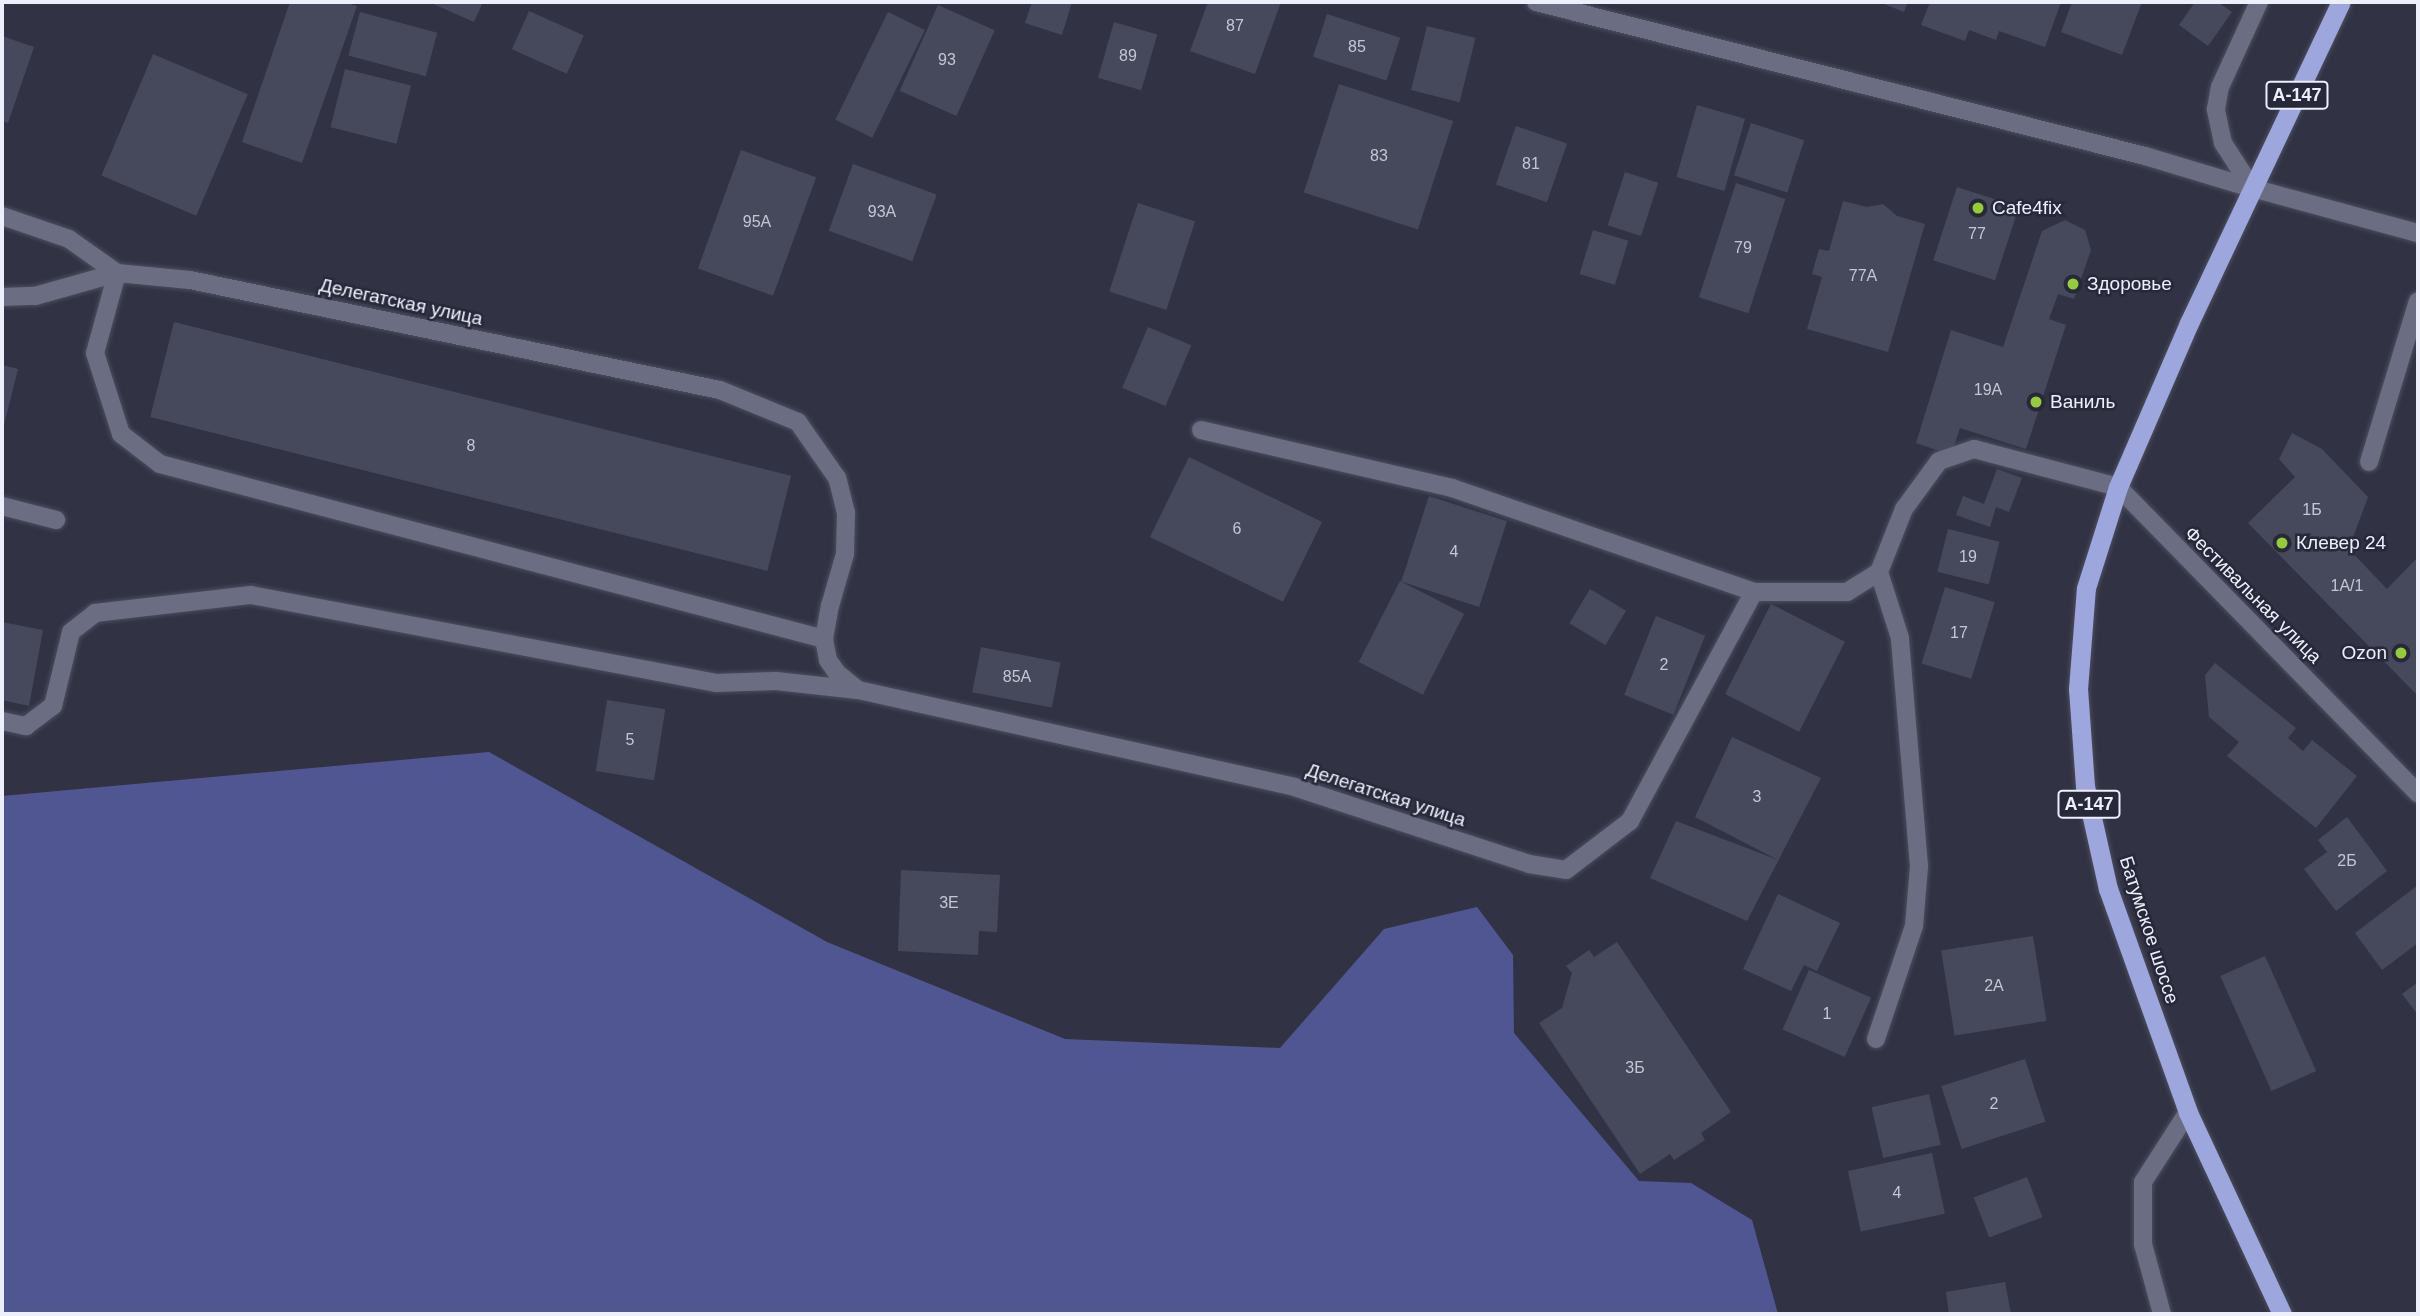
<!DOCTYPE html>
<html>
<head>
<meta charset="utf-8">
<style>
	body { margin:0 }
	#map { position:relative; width:2420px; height:1316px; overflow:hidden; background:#313345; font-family:Arial,sans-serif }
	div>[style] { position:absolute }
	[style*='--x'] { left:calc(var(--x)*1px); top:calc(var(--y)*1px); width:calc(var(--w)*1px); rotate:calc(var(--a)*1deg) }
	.green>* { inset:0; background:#505691 }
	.building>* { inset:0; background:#46495c; transform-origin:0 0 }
	.roads { filter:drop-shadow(0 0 2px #4c4e5d) drop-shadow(0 0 2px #4c4e5d) }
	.service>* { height:18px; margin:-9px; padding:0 9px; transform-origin:9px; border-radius:9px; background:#6b6e83 }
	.minor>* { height:18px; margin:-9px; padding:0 9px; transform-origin:9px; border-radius:9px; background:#6b6e83 }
	.tertiary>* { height:18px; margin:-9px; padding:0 9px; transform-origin:9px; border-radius:9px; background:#6b6e83 }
	.secondary>* { height:18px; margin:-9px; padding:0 9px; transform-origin:9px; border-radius:9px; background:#6b6e83 }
	.trunk>* { height:19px; margin:-9.5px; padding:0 9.5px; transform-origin:9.5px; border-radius:9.5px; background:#9ea6de }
	.dots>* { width:19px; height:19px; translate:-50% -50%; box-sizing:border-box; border:4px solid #27293a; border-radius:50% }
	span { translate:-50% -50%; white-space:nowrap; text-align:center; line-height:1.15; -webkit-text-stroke:5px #27293a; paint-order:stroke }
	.number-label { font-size:16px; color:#c3c6d3 }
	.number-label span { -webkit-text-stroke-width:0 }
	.shield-label span { padding:2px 5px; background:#27293a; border:2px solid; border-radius:5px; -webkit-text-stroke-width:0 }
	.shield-label { font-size:18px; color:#edeffb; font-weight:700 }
	.poi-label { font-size:19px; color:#edeffb }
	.left { translate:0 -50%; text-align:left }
	.right { translate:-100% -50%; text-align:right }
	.street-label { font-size:19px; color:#edeffb }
	.frame { position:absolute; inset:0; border:4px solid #edeffb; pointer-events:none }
</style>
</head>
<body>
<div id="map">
	<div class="green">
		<div style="clip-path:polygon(489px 752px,827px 942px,1065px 1039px,1280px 1048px,1384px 929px,1477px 907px,1513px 955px,1514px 1033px,1639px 1181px,1691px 1183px,1752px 1220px,1778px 1314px,2px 1314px,2px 796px)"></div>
	</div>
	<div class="building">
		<div style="clip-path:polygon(290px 2px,343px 2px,357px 6px,302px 163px,242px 142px)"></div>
		<div style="clip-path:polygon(429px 2px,483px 2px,474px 22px)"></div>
		<div style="clip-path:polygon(1032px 2px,1072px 2px,1062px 35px,1025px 23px)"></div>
		<div style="clip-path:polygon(1208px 2px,1281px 2px,1255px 74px,1190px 51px)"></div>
		<div style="clip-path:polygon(1879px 2px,1908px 2px,1904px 12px)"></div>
		<div style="clip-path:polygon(1930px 2px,2061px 2px,2045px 47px,1999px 31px,1996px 40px,1969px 30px,1965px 41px,1921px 25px)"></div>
		<div style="clip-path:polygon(2072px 2px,2142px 2px,2122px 55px,2061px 32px)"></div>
		<div style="clip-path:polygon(2195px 2px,2218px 2px,2232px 12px,2208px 46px,2179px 25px)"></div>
		<div style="left:938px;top:5px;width:62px;height:94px;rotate:24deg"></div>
		<div style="left:529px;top:11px;width:60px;height:42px;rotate:24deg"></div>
		<div style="left:360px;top:12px;width:80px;height:45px;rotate:15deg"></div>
		<div style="left:888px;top:12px;width:41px;height:120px;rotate:26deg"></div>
		<div style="left:1327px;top:14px;width:77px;height:45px;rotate:18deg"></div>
		<div style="left:1114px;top:22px;width:45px;height:58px;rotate:16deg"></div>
		<div style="left:1427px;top:26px;width:50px;height:66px;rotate:14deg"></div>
		<div style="clip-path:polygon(2px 36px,34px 47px,8px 123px,2px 121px)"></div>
		<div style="left:153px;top:54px;width:103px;height:132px;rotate:23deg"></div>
		<div style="left:345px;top:69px;width:68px;height:60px;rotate:14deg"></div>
		<div style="left:1339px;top:84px;width:120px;height:114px;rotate:18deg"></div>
		<div style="left:1697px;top:105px;width:50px;height:75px;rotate:16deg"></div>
		<div style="left:1751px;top:123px;width:56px;height:55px;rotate:18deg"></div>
		<div style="left:1516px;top:126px;width:54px;height:62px;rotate:19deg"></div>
		<div style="left:741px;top:150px;width:80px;height:126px;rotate:20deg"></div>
		<div style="left:853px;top:164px;width:89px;height:71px;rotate:20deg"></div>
		<div style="left:1625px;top:172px;width:35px;height:56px;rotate:18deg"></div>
		<div style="left:1736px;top:183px;width:52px;height:120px;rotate:18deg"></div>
		<div style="left:1957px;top:187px;width:65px;height:77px;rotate:18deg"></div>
		<div style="clip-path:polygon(1843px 201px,1867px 207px,1883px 204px,1897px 216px,1925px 224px,1888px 352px,1807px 329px,1822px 277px,1812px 274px,1819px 249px,1829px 251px)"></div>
		<div style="left:1138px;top:203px;width:60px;height:93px;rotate:18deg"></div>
		<div style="clip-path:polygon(2065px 220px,2085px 230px,2091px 250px,2074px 299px,2058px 294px,2049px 319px,2066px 325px,2026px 449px,1960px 428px,1951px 455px,1916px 443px,1951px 330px,2003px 347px,2042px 231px)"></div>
		<div style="left:1593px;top:230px;width:37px;height:46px;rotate:17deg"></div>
		<div style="left:174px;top:322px;width:636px;height:98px;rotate:14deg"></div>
		<div style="left:1148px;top:327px;width:47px;height:66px;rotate:23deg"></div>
		<div style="clip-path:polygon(2px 365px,18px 369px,3px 429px,2px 429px)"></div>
		<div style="clip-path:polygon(2292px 433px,2322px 449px,2368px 497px,2352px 540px,2346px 546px,2387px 589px,2418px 557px,2418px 696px,2248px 523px,2295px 477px,2279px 459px)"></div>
		<div style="left:1189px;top:457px;width:148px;height:89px;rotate:26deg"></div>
		<div style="clip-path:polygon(1997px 469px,2022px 478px,2009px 512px,1996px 507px,1990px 527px,1956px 515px,1963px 496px,1984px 504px)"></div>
		<div style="left:1429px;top:496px;width:82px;height:90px;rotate:18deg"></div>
		<div style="left:1948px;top:529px;width:53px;height:44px;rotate:14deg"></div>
		<div style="left:1400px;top:581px;width:72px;height:91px;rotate:27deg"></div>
		<div style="left:1945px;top:587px;width:52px;height:80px;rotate:17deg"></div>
		<div style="left:1590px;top:589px;width:42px;height:40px;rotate:31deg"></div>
		<div style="left:1771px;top:604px;width:83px;height:101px;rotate:27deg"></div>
		<div style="left:1656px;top:616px;width:53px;height:85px;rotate:22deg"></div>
		<div style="clip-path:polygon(2px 622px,43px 630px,29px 706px,2px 700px)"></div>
		<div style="left:981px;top:647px;width:81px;height:46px;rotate:11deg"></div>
		<div style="clip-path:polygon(2215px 663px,2296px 728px,2288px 738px,2303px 751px,2312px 740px,2357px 776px,2316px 828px,2227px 756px,2239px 742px,2209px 717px,2205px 675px)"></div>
		<div style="left:607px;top:700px;width:59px;height:72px;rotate:9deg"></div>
		<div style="clip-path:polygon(1732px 737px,1821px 778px,1747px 921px,1650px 878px,1676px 821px,1778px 860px,1695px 817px)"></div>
		<div style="clip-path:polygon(2347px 817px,2387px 871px,2336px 911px,2304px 869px,2327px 852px,2318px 840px)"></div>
		<div style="clip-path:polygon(901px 870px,1000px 875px,997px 932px,979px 931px,978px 955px,898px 951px)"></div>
		<div style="clip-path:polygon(2418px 885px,2418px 943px,2382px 970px,2355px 933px)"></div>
		<div style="clip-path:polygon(1778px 894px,1840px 923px,1817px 971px,1804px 965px,1791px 991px,1743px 969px)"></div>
		<div style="left:2033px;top:936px;width:86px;height:93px;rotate:81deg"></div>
		<div style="clip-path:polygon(1617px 942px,1731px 1112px,1701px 1133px,1705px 1140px,1674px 1160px,1670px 1154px,1640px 1174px,1539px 1023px,1562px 1008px,1572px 973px,1566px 966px,1589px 950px,1594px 957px)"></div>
		<div style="left:2265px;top:956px;width:126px;height:49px;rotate:66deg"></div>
		<div style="left:1809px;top:970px;width:68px;height:65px;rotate:24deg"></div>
		<div style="clip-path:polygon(2418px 982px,2418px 1015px,2402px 994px)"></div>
		<div style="left:2025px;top:1059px;width:66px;height:88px;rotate:72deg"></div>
		<div style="left:1929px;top:1094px;width:52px;height:59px;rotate:77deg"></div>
		<div style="left:1932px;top:1153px;width:62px;height:86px;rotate:78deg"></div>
		<div style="left:2027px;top:1177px;width:43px;height:57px;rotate:69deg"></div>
		<div style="clip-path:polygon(2005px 1282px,2011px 1314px,1949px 1314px,1946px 1292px)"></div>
	</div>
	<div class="roads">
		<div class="service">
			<div style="--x:2;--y:297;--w:33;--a:-2"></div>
			<div style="--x:35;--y:296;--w:85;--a:-15.7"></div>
			<div style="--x:117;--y:273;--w:83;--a:105.4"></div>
			<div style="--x:95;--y:353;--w:85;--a:72.2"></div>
			<div style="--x:121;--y:434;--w:49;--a:37.6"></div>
			<div style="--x:160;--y:464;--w:687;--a:14.76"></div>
			<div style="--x:824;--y:639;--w:34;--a:-80"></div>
			<div style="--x:830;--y:606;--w:54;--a:-73.9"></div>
			<div style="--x:845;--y:554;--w:41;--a:-88.6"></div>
			<div style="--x:846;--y:513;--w:36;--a:-104"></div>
			<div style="--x:837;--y:478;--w:68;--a:-124.9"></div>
			<div style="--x:2369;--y:462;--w:168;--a:-73.1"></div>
			<div style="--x:2;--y:506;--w:56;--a:14.5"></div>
			<div style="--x:2;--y:721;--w:25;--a:12"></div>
			<div style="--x:26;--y:726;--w:34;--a:-37"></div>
			<div style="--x:53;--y:706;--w:76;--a:-76.3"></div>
			<div style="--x:71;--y:632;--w:31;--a:-38"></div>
			<div style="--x:95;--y:613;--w:157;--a:-6.6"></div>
			<div style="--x:251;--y:595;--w:473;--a:10.7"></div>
			<div style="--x:716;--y:683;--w:60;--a:-1.9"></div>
			<div style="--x:776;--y:681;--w:82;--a:6.3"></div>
			<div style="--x:858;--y:690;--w:27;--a:-141"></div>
			<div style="--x:837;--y:673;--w:16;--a:-125"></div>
			<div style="--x:828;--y:660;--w:21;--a:-101"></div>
			<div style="--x:1876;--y:1039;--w:119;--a:-71.4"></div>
			<div style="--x:1914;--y:926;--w:60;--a:-85.2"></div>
			<div style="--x:1919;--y:866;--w:229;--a:-94.8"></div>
			<div style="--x:1900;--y:638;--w:69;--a:-107.7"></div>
		</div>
		<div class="minor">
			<div style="--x:2252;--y:188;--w:54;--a:-122.8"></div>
			<div style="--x:2223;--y:143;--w:35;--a:-102"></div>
			<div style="--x:2216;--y:109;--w:22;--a:-80"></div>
			<div style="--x:2220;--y:87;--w:94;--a:-65.4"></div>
			<div style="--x:2;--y:216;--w:71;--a:18.9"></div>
			<div style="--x:69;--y:239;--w:59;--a:35.3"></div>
			<div style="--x:117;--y:273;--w:73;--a:5.5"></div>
			<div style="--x:190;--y:280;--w:541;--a:11.73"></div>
			<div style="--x:720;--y:390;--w:84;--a:22.3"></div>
			<div style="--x:1201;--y:430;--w:258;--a:13"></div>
			<div style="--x:1452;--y:488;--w:319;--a:19"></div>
			<div style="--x:1754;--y:592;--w:93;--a:0"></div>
			<div style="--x:1847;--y:592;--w:38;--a:-32"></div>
			<div style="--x:1879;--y:572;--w:68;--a:-68.4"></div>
			<div style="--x:1904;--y:509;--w:59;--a:-53.9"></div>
			<div style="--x:1939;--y:461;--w:37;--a:-19"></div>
			<div style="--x:1974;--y:449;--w:149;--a:14.8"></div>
			<div style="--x:2118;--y:487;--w:429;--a:45.6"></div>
			<div style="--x:858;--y:690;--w:447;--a:12.5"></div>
			<div style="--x:1294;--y:787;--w:247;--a:18.1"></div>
			<div style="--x:1529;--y:864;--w:37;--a:9"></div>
			<div style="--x:1566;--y:870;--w:81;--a:-37.4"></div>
			<div style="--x:1630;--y:821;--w:260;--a:-61.6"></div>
			<div style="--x:2162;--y:1314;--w:73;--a:-105.2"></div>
			<div style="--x:2143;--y:1244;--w:62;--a:-90"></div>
			<div style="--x:2143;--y:1182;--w:83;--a:-57.3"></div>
		</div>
		<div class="tertiary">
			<div style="--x:2252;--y:188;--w:172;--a:15.2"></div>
		</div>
		<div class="secondary">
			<div style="--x:1536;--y:2;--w:628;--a:14.19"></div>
			<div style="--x:2145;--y:156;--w:112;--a:16.7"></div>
		</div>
		<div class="trunk">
			<div style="--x:2282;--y:1314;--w:223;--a:-115"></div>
			<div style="--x:2188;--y:1112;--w:237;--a:-109.7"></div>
			<div style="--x:2108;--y:889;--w:106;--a:-102.6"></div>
			<div style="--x:2085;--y:786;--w:97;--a:-94.1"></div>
			<div style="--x:2078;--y:689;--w:101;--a:-85.5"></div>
			<div style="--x:2086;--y:588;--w:106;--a:-72.4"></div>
			<div style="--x:2118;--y:487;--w:179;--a:-66.6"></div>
			<div style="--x:2189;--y:323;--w:355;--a:-64.7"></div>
		</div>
	</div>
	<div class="dots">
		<div style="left:1978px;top:208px;background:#96cc39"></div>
		<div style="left:2073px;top:284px;background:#96cc39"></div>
		<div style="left:2036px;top:402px;background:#96cc39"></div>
		<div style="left:2282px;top:543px;background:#96cc39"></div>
		<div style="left:2401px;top:653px;background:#96cc39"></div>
	</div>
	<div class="number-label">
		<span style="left:1235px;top:26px">87</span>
		<span style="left:1357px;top:47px">85</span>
		<span style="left:1128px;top:56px">89</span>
		<span style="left:947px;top:60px">93</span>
		<span style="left:1379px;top:156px">83</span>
		<span style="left:1531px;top:164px">81</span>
		<span style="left:882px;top:212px">93А</span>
		<span style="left:757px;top:222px">95А</span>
		<span style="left:1977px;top:234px">77</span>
		<span style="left:1743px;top:248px">79</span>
		<span style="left:1863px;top:276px">77А</span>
		<span style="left:1988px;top:390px">19А</span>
		<span style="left:471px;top:446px">8</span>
		<span style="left:2312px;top:510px">1Б</span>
		<span style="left:1237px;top:529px">6</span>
		<span style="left:1454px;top:552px">4</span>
		<span style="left:1968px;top:557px">19</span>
		<span style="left:2347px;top:586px">1А/1</span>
		<span style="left:1959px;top:633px">17</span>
		<span style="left:1664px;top:665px">2</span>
		<span style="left:1017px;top:677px">85А</span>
		<span style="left:630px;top:740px">5</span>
		<span style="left:1757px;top:797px">3</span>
		<span style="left:2347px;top:861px">2Б</span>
		<span style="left:949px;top:903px">3Е</span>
		<span style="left:1994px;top:986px">2А</span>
		<span style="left:1827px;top:1014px">1</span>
		<span style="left:1635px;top:1068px">3Б</span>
		<span style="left:1994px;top:1104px">2</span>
		<span style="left:1897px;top:1193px">4</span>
	</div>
	<div class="shield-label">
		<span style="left:2297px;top:95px">А-147</span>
		<span style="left:2089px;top:804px">А-147</span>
	</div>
	<div class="poi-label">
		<span class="left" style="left:1992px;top:208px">Cafe4fix</span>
		<span class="left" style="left:2087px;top:284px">Здоровье</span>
		<span class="left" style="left:2050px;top:402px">Ваниль</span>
		<span class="left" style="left:2296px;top:543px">Клевер 24</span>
		<span class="right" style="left:2387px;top:653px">Ozon</span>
	</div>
	<div class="street-label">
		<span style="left:401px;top:302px;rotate:12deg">Делегатская улица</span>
		<span style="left:2253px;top:595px;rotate:45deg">Фестивальная улица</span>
		<span style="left:1386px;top:795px;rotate:18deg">Делегатская улица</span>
		<span style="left:2149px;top:930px;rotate:72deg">Батумское шоссе</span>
	</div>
	<div class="frame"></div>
</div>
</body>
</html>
